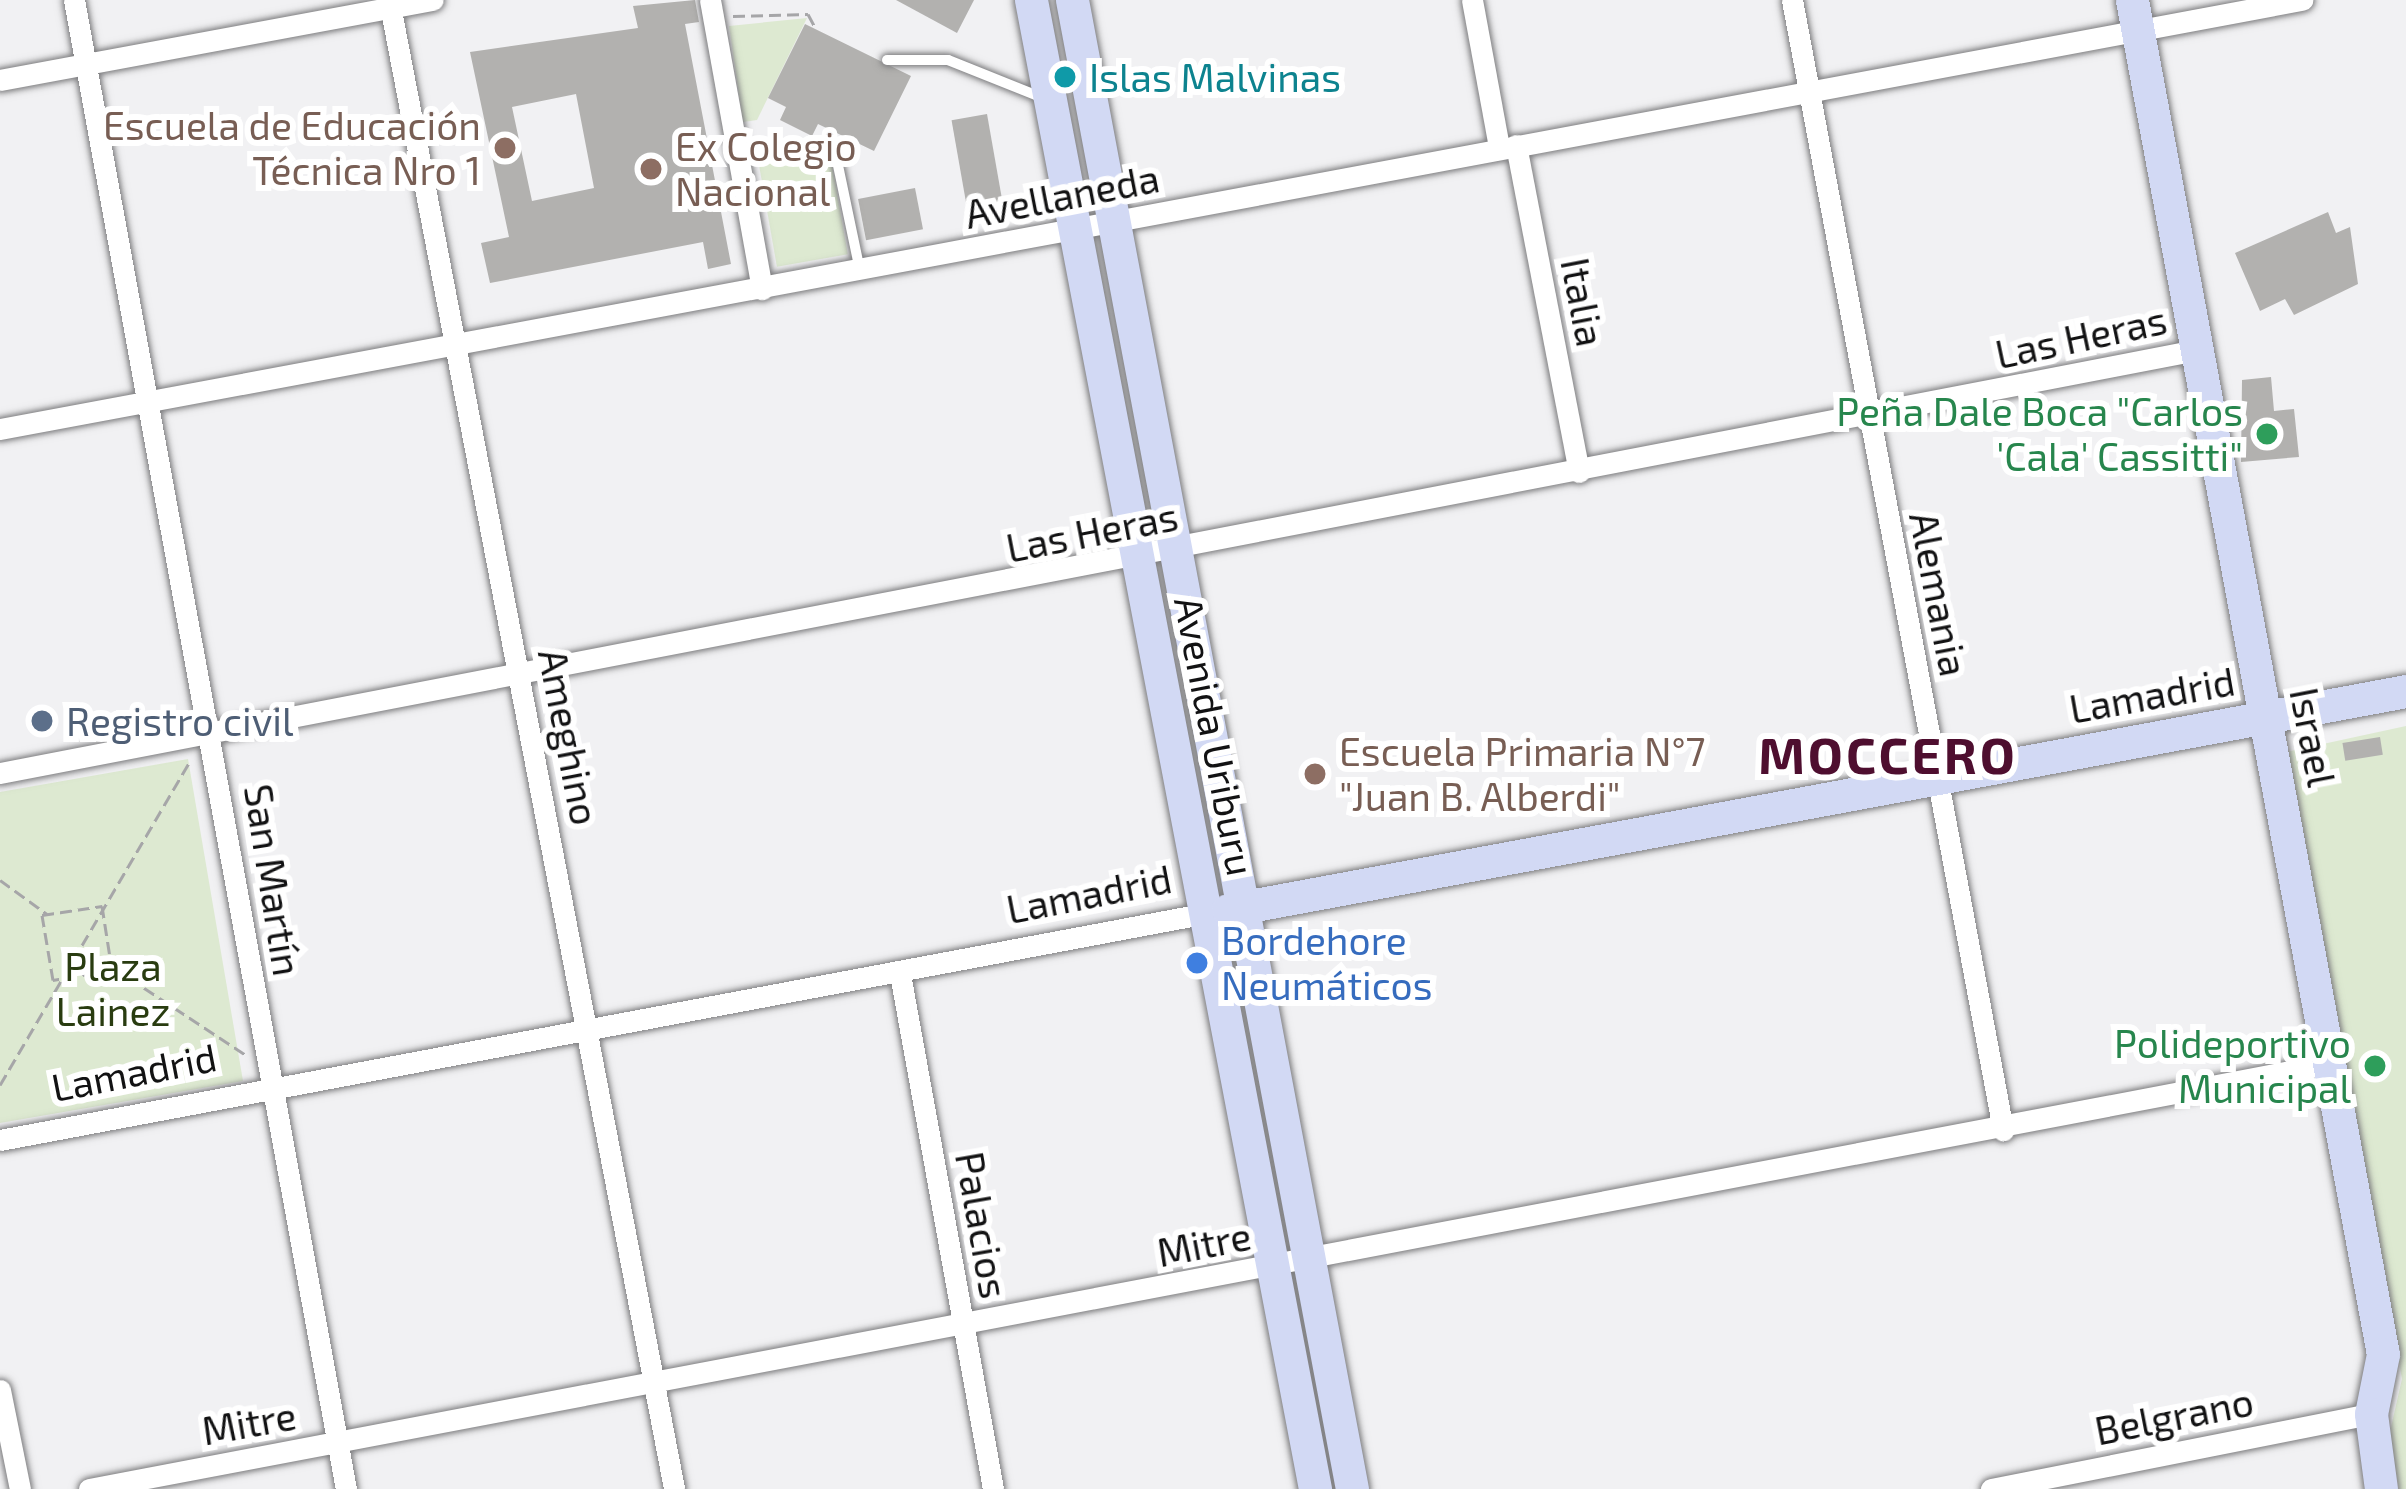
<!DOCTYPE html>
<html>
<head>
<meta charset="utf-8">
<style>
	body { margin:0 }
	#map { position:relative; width:2406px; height:1489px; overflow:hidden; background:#f1f1f3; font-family:"Exo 2",sans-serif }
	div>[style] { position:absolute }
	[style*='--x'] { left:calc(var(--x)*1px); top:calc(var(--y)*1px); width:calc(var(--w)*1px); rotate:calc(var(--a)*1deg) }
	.green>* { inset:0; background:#dde9d1; transform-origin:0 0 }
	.building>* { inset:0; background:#b2b1af; transform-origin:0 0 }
	.path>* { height:3px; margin-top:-1.5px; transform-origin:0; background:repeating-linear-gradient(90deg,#a6a6a8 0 12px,transparent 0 18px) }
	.roads { filter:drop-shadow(0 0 3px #7d7d7f) drop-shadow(0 0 3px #7d7d7f) }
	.lane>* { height:10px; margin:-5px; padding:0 5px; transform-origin:5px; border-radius:5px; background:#fff }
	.street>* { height:21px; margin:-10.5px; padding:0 10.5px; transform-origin:10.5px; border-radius:10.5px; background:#fff }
	.secondary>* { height:33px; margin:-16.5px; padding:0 16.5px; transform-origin:16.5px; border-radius:16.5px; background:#d2d9f4 }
	.dots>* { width:33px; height:33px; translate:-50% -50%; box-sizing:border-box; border:6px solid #fff; border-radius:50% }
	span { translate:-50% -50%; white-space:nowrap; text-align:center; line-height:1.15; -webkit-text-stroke:12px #fff; paint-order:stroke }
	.culture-label { font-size:39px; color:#0d838f }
	.left { translate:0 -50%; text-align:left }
	.education-label { font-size:39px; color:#785e54 }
	.right { translate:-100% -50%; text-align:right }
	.street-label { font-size:39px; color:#121213 }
	.leisure-label { font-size:39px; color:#27864d }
	.service-label { font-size:39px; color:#4e5e75 }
	.shop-label { font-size:39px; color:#366cbe }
	.park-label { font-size:39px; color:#293c10 }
	.district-label { font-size:51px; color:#4e0e2f; font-weight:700; letter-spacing:3px }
</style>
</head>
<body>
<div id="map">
	<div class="green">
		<div style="clip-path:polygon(807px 18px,757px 120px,743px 122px,729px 26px)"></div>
		<div style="left:827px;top:136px;width:120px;height:72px;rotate:80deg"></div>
		<div style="clip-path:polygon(2406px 726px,2406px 1489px,2399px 1489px,2389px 1436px,2402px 1379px,2286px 752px)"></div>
		<div style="clip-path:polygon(188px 759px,243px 1081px,0 1123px,0 792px)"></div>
	</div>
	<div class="building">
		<div style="clip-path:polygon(evenodd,695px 0,699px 22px,685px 24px,731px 264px,708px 269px,703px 242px,490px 283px,481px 243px,509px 237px,470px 52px,638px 28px,633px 6px,695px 0,576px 94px,594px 188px,532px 201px,512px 107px,576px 94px)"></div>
		<div style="clip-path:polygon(896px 0,974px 0,957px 33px)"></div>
		<div style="clip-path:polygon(805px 24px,911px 76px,874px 151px,818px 124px,812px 136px,780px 120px,786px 107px,768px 98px)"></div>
		<div style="left:987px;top:114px;width:100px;height:36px;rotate:80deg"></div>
		<div style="left:915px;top:188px;width:42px;height:58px;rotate:79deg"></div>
		<div style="clip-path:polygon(2328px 212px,2336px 233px,2350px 227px,2358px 284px,2294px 315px,2285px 299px,2260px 311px,2235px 253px)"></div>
		<div style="clip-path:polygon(2271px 377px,2274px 411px,2294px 409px,2299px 457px,2241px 462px,2242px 380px)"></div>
		<div style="left:2380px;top:737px;width:18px;height:38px;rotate:81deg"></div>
	</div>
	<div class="path">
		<div style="--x:733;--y:16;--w:75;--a:-1.5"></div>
		<div style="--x:808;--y:14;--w:17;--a:62"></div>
		<div style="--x:0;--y:880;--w:58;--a:35.9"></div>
		<div style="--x:102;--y:906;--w:65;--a:81.1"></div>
		<div style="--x:112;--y:970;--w:60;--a:170.4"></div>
		<div style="--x:53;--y:980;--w:66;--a:-99.6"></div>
		<div style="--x:42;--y:915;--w:61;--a:-8.5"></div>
		<div style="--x:114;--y:968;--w:158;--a:33.4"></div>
		<div style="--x:0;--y:1085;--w:377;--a:-59.6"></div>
	</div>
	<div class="roads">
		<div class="lane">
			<div style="--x:887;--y:60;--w:61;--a:0"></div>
			<div style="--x:948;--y:60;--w:102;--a:21.8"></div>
			<div style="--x:835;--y:151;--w:123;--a:78.2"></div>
		</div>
		<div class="street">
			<div style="--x:74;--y:0;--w:1514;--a:79.65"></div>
			<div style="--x:389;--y:0;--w:1516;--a:79.16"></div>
			<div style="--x:710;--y:0;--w:294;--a:79.8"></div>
			<div style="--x:1472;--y:0;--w:149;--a:79.6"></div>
			<div style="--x:1792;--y:0;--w:1150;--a:79.42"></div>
			<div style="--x:0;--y:80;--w:440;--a:-10.5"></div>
			<div style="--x:1516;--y:145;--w:333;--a:79.1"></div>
			<div style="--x:0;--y:429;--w:2342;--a:-10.56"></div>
			<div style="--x:0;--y:773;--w:2236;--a:-10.9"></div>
			<div style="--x:900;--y:974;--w:523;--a:79.76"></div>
			<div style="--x:0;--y:1140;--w:1228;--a:-10.65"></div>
			<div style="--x:0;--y:1390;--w:101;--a:78.6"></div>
			<div style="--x:89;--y:1489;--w:2283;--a:-10.75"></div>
			<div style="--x:1991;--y:1489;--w:387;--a:-11.2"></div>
		</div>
		<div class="secondary">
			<div style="--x:1031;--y:0;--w:1516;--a:79.2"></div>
			<div style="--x:1072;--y:0;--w:1515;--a:79.35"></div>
			<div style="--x:2132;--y:0;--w:1377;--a:79.5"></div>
			<div style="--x:2383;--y:1354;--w:61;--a:101.3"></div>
			<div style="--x:2371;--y:1414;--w:76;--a:82.4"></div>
			<div style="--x:1228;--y:910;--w:1198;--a:-10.53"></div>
		</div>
	</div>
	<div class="dots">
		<div style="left:1065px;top:77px;background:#0f9aa8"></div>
		<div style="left:505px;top:148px;background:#8d6e63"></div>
		<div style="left:651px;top:169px;background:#8d6e63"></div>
		<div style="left:2267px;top:434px;background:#2e9e5b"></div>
		<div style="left:42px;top:721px;background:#5c6f8a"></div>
		<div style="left:1315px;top:774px;background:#8d6e63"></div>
		<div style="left:1197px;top:963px;background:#3f7fe0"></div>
		<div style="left:2375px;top:1066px;background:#2e9e5b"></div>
	</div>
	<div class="culture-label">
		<span class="left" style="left:1089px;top:77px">Islas Malvinas</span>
	</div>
	<div class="education-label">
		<span class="right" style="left:481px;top:148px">Escuela de Educación<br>Técnica Nro 1</span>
		<span class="left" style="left:675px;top:169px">Ex Colegio<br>Nacional</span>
		<span class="left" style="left:1339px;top:774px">Escuela Primaria N°7<br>"Juan B. Alberdi"</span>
	</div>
	<div class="street-label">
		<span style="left:1062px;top:196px;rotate:-11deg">Avellaneda</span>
		<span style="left:1583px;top:302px;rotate:79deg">Italia</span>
		<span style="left:2081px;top:337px;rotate:-12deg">Las Heras</span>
		<span style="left:1092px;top:532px;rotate:-11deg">Las Heras</span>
		<span style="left:1939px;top:594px;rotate:79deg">Alemania</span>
		<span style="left:2152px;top:695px;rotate:-10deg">Lamadrid</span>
		<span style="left:1215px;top:736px;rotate:79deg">Avenida Uriburu</span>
		<span style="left:569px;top:737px;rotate:79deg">Ameghino</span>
		<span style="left:2313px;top:737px;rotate:79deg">Israel</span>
		<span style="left:273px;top:880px;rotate:81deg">San Martín</span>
		<span style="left:1089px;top:894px;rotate:-11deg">Lamadrid</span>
		<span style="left:134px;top:1072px;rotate:-11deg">Lamadrid</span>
		<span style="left:982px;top:1225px;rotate:80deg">Palacios</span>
		<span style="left:1204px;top:1244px;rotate:-11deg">Mitre</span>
		<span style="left:2174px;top:1416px;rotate:-11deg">Belgrano</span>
		<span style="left:249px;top:1423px;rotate:-10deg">Mitre</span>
	</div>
	<div class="leisure-label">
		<span class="right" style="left:2243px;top:434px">Peña Dale Boca "Carlos<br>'Cala' Cassitti"</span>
		<span class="right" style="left:2351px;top:1066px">Polideportivo<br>Municipal</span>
	</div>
	<div class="service-label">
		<span class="left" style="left:66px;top:721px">Registro civil</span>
	</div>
	<div class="shop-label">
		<span class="left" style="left:1221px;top:963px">Bordehore<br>Neumáticos</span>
	</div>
	<div class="park-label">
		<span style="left:113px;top:989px">Plaza<br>Lainez</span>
	</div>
	<div class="district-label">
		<span style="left:1888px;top:754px">MOCCERO</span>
	</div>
</div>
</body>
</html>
